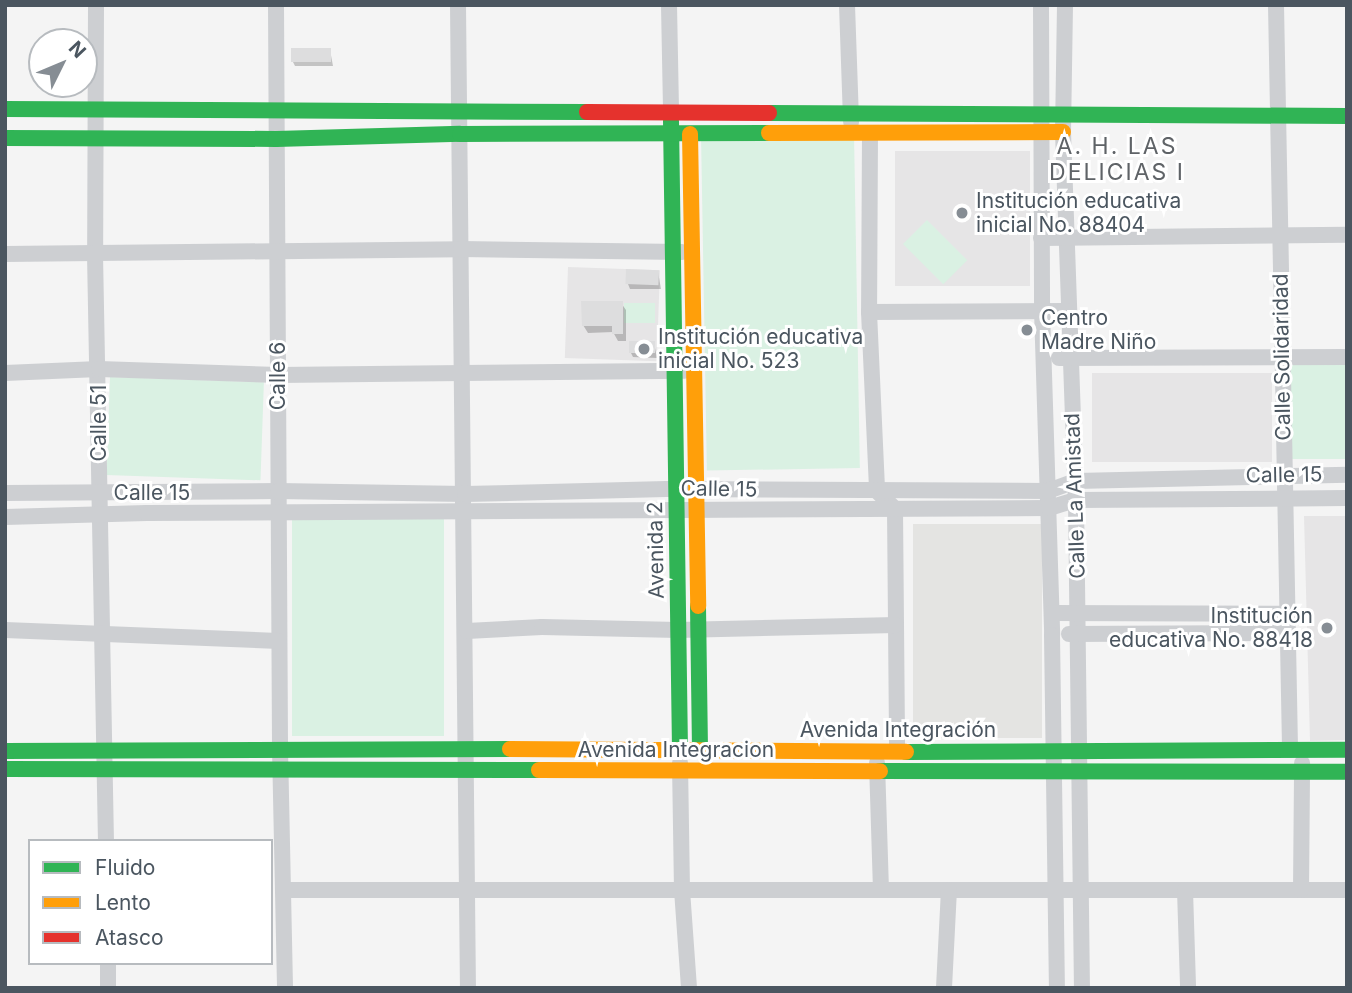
<!DOCTYPE html>
<html>
<head>
<meta charset="utf-8">
<style>
	body { margin:0 }
	#map { position:relative; width:1352px; height:993px; overflow:hidden; background:#f4f4f4; font-family:Inter,sans-serif }
	div>[style] { position:absolute }
	[style*='--x'] { left:calc(var(--x)*1px); top:calc(var(--y)*1px); width:calc(var(--w)*1px); rotate:calc(var(--a)*1deg) }
	.commercial>* { inset:0; background:#e4e4e2; transform-origin:0 0 }
	.education>* { inset:0; background:#e6e5e6; transform-origin:0 0 }
	.green>* { inset:0; background:#daf1e3; transform-origin:0 0 }
	.shadow>* { inset:0; background:#0003 }
	.building>* { inset:0; background:#ddddde; transform-origin:0 0 }
	.street>* { height:16px; margin:-8px; padding:0 8px; transform-origin:8px; border-radius:8px; background:#cdcfd2 }
	.fast>* { height:16px; margin:-8px; padding:0 8px; transform-origin:8px; border-radius:8px; background:#30b455 }
	.slow>* { height:16px; margin:-8px; padding:0 8px; transform-origin:8px; border-radius:8px; background:#ff9f0a }
	.jam>* { height:16px; margin:-8px; padding:0 8px; transform-origin:8px; border-radius:8px; background:#e5322d }
	.dots>* { width:19px; height:19px; translate:-50% -50%; box-sizing:border-box; border:4px solid #fff; border-radius:50% }
	span { translate:-50% -50%; white-space:nowrap; text-align:center; line-height:1.15; -webkit-text-stroke:6px #fff; paint-order:stroke }
	.poi-label { font-size:21px; color:#4b5660 }
	.left { translate:0 -50%; text-align:left }
	.right { translate:-100% -50%; text-align:right }
	.street-label { font-size:21px; color:#4b5660 }
	.neighbourhood-label { font-size:23px; color:#5f6367; letter-spacing:2px }
	.frame { position:absolute; inset:0; border:7px solid #4b5660; pointer-events:none }
	.legend { position:absolute; left:28px; top:839px; width:245px; height:126px; box-sizing:border-box; background:#fff; border:2px solid #b7bbbf; margin:0; padding:9px 12px; list-style:none; font-size:21px; color:#4b5660 }
	.legend li { display:flex; align-items:center; gap:14px; height:35px }
	.legend b { width:35px; border:2px solid #b7bbbf }
	.north { position:absolute; left:28px; top:28px; width:70px; height:70px; box-sizing:border-box; background:#fff; border:2px solid #b7bbbf; border-radius:50%; rotate:47deg; font-size:19px; font-weight:700; line-height:28px; text-align:center; color:#4b5660 }
	.north::after { content:''; display:block; margin:auto; width:24px; height:32px; background:#868d94; clip-path:polygon(50% 0,100% 100%,50% 72%,0 100%) }
</style>
</head>
<body>
<div id="map">
	<div class="commercial">
		<div style="left:1042px;top:524px;width:214px;height:129px;rotate:90deg"></div>
	</div>
	<div class="education">
		<div style="left:1030px;top:151px;width:135px;height:135px;rotate:90deg"></div>
		<div style="left:568px;top:267px;width:92px;height:91px;rotate:2deg"></div>
		<div style="left:1092px;top:373px;width:180px;height:89px"></div>
		<div style="clip-path:polygon(1304px 516px,1347px 516px,1347px 740px,1310px 741px)"></div>
	</div>
	<div class="green">
		<div style="left:854px;top:133px;width:335px;height:153px;rotate:89deg"></div>
		<div style="left:927px;top:220px;width:57px;height:34px;rotate:45deg"></div>
		<div style="left:624px;top:303px;width:31px;height:20px"></div>
		<div style="left:1285px;top:356px;width:62px;height:103px"></div>
		<div style="left:110px;top:377px;width:154px;height:98px;rotate:2deg"></div>
		<div style="left:292px;top:516px;width:152px;height:220px"></div>
	</div>
	<div class="shadow">
		<div style="clip-path:polygon(330px 50px,333px 66px,295px 66px,293px 62px)"></div>
		<div style="clip-path:polygon(658px 272px,661px 289px,630px 289px,628px 284px)"></div>
		<div style="clip-path:polygon(621px 303px,626px 310px,626px 341px,618px 341px,613px 332px,588px 333px,583px 325px)"></div>
		<div style="clip-path:polygon(654px 343px,657px 358px,633px 357px,631px 353px)"></div>
	</div>
	<div class="building">
		<div style="left:331px;top:48px;width:14px;height:40px;rotate:90deg"></div>
		<div style="left:626px;top:269px;width:33px;height:15px;rotate:2deg"></div>
		<div style="clip-path:polygon(581px 301px,623px 301px,623px 334px,612px 334px,612px 326px,582px 326px)"></div>
		<div style="left:629px;top:341px;width:26px;height:12px"></div>
	</div>
	<div class="street">
		<div style="--x:96;--y:5;--w:249;--a:90.2"></div>
		<div style="--x:95;--y:254;--w:587;--a:88.93"></div>
		<div style="--x:276;--y:5;--w:743;--a:89.69"></div>
		<div style="--x:280;--y:748;--w:240;--a:88.8"></div>
		<div style="--x:458;--y:5;--w:983;--a:89.42"></div>
		<div style="--x:669;--y:5;--w:106;--a:88.9"></div>
		<div style="--x:847;--y:5;--w:117;--a:88"></div>
		<div style="--x:1041;--y:5;--w:305;--a:89.8"></div>
		<div style="--x:1042;--y:310;--w:325;--a:88.2"></div>
		<div style="--x:1052;--y:635;--w:353;--a:89.2"></div>
		<div style="--x:1065;--y:5;--w:127;--a:90.9"></div>
		<div style="--x:1063;--y:132;--w:368;--a:88"></div>
		<div style="--x:1076;--y:500;--w:488;--a:89.3"></div>
		<div style="--x:1276;--y:5;--w:745;--a:88.92"></div>
		<div style="--x:870;--y:133;--w:179;--a:90.3"></div>
		<div style="--x:869;--y:312;--w:179;--a:87.4"></div>
		<div style="--x:877;--y:491;--w:25;--a:45"></div>
		<div style="--x:895;--y:509;--w:242;--a:89.5"></div>
		<div style="--x:1041;--y:238;--w:306;--a:-0.6"></div>
		<div style="--x:5;--y:254;--w:456;--a:-0.6"></div>
		<div style="--x:461;--y:249;--w:221;--a:0.8"></div>
		<div style="--x:869;--y:312;--w:198;--a:-0.3"></div>
		<div style="--x:1059;--y:358;--w:288;--a:-0.2"></div>
		<div style="--x:5;--y:373;--w:94;--a:-2.4"></div>
		<div style="--x:99;--y:369;--w:179;--a:1.9"></div>
		<div style="--x:278;--y:375;--w:407;--a:-0.6"></div>
		<div style="--x:5;--y:493;--w:273;--a:-0.4"></div>
		<div style="--x:278;--y:491;--w:187;--a:0.9"></div>
		<div style="--x:465;--y:494;--w:211;--a:-1.4"></div>
		<div style="--x:676;--y:489;--w:372;--a:0.3"></div>
		<div style="--x:1048;--y:491;--w:30;--a:-20"></div>
		<div style="--x:1076;--y:481;--w:271;--a:-1.3"></div>
		<div style="--x:5;--y:517;--w:142;--a:-1.6"></div>
		<div style="--x:147;--y:513;--w:902;--a:-0.32"></div>
		<div style="--x:1049;--y:508;--w:28;--a:-17"></div>
		<div style="--x:1076;--y:500;--w:271;--a:-0.4"></div>
		<div style="--x:1052;--y:613;--w:236;--a:0.2"></div>
		<div style="--x:5;--y:630;--w:274;--a:2.3"></div>
		<div style="--x:467;--y:631;--w:75;--a:-3.1"></div>
		<div style="--x:542;--y:627;--w:136;--a:1.3"></div>
		<div style="--x:678;--y:630;--w:218;--a:-1.3"></div>
		<div style="--x:1069;--y:634;--w:219;--a:-0.3"></div>
		<div style="--x:680;--y:763;--w:127;--a:89.1"></div>
		<div style="--x:682;--y:890;--w:98;--a:85.9"></div>
		<div style="--x:877;--y:763;--w:127;--a:88.2"></div>
		<div style="--x:283;--y:890;--w:1064;--a:0"></div>
		<div style="--x:1185;--y:890;--w:98;--a:88.2"></div>
		<div style="--x:1301;--y:890;--w:127;--a:-89.5"></div>
		<div style="--x:108;--y:963;--w:25;--a:90"></div>
		<div style="--x:944;--y:988;--w:98;--a:-87.1"></div>
	</div>
	<div class="fast">
		<div style="--x:5;--y:109;--w:582;--a:0.3"></div>
		<div style="--x:769;--y:113;--w:578;--a:0.3"></div>
		<div style="--x:671;--y:121;--w:628;--a:89.18"></div>
		<div style="--x:5;--y:138;--w:271;--a:0.2"></div>
		<div style="--x:276;--y:139;--w:184;--a:-1.6"></div>
		<div style="--x:460;--y:134;--w:309;--a:-0.2"></div>
		<div style="--x:698;--y:606;--w:144;--a:89.2"></div>
		<div style="--x:5;--y:751;--w:505;--a:-0.23"></div>
		<div style="--x:906;--y:752;--w:441;--a:-0.3"></div>
		<div style="--x:5;--y:769;--w:534;--a:0.11"></div>
		<div style="--x:880;--y:771;--w:467;--a:0.1"></div>
	</div>
	<div class="slow">
		<div style="--x:769;--y:133;--w:294;--a:-0.2"></div>
		<div style="--x:690;--y:134;--w:472;--a:89"></div>
		<div style="--x:510;--y:749;--w:396;--a:0.4"></div>
		<div style="--x:539;--y:770;--w:341;--a:0.2"></div>
	</div>
	<div class="jam">
		<div style="--x:587;--y:112;--w:182;--a:0.3"></div>
	</div>
	<div class="dots">
		<div style="left:962px;top:213px;background:#868d94"></div>
		<div style="left:1027px;top:330px;background:#868d94"></div>
		<div style="left:644px;top:349px;background:#868d94"></div>
		<div style="left:1327px;top:628px;background:#868d94"></div>
	</div>
	<div class="poi-label">
		<span class="left" style="left:976px;top:213px">Institución educativa<br>inicial No. 88404</span>
		<span class="left" style="left:1041px;top:330px">Centro<br>Madre Niño</span>
		<span class="left" style="left:658px;top:349px">Institución educativa<br>inicial No. 523</span>
		<span class="right" style="left:1313px;top:628px">Institución<br>educativa No. 88418</span>
	</div>
	<div class="street-label">
		<span style="left:1282px;top:357px;rotate:-91deg">Calle Solidaridad</span>
		<span style="left:278px;top:376px;rotate:-90deg">Calle 6</span>
		<span style="left:99px;top:423px;rotate:-90deg">Calle 51</span>
		<span style="left:1284px;top:475px;rotate:-1deg">Calle 15</span>
		<span style="left:719px;top:489px;rotate:1deg">Calle 15</span>
		<span style="left:152px;top:493px">Calle 15</span>
		<span style="left:1075px;top:496px;rotate:-92deg">Calle La Amistad</span>
		<span style="left:656px;top:550px;rotate:-91deg">Avenida 2</span>
		<span style="left:898px;top:730px">Avenida Integración</span>
		<span style="left:676px;top:750px">Avenida Integracion</span>
	</div>
	<div class="neighbourhood-label">
		<span style="left:1117px;top:159px">A. H. LAS<br>DELICIAS I</span>
	</div>
	<div class="frame"></div>
	<ul class="legend">
	<li><b style="height:9px;background:#30b455"></b>Fluido</li>
	<li><b style="height:9px;background:#ff9f0a"></b>Lento</li>
	<li><b style="height:9px;background:#e5322d"></b>Atasco</li>
	</ul>
	<div class="north">N</div>
</div>
</body>
</html>
